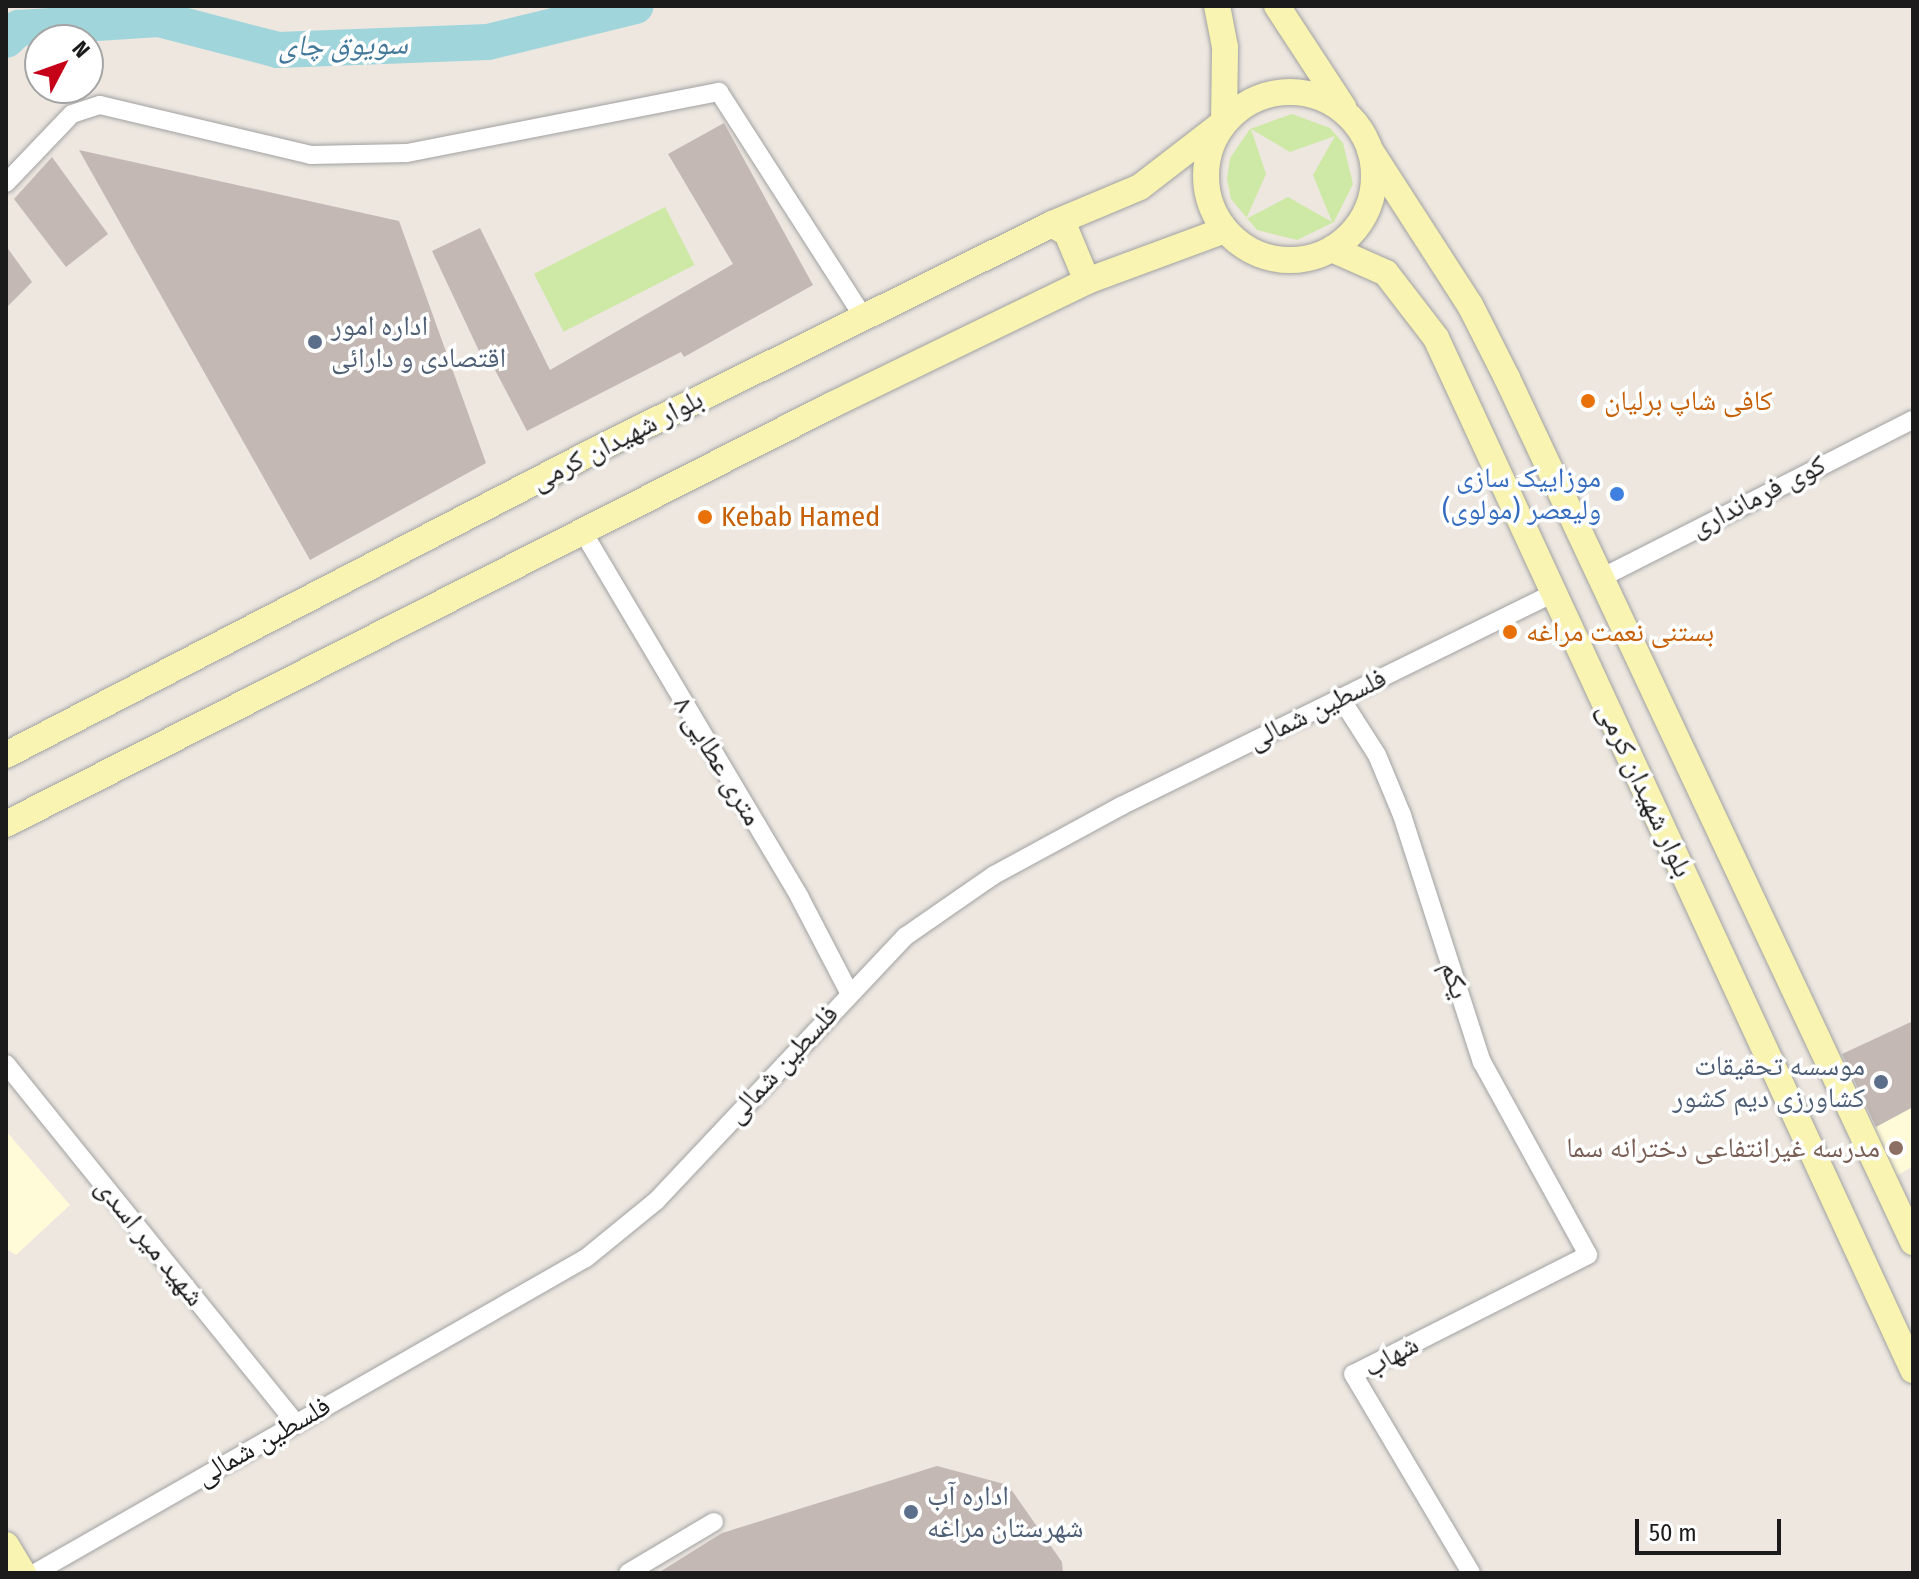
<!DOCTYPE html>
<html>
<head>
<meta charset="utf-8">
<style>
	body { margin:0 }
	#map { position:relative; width:1919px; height:1579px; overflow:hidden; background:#ede7e0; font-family:"Fira Sans Condensed","Noto Naskh Arabic",sans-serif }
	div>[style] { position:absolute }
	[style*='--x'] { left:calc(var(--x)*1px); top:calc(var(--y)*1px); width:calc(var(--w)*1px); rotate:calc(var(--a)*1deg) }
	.education>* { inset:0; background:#fffad7 }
	.grass>* { inset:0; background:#cee8a5; transform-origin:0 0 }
	.river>* { height:36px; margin:-18px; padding:0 18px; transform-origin:18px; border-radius:18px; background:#a0d5db }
	.building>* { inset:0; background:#c4b8b4 }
	.roads { filter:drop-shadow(0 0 2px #a2a2a2) drop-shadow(0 0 2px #a2a2a2) }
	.street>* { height:18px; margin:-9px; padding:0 9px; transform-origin:9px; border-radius:9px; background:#fff }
	.secondary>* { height:26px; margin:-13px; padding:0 13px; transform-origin:13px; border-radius:13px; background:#f9f4b2 }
	.secondary>.ring { margin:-13px; padding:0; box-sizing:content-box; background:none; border:26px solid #f9f4b2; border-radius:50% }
	.dots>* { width:22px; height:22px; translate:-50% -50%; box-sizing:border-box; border:4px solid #fff; border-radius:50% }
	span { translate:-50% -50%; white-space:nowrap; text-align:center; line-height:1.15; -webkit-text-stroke:7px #fff; paint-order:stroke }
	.service-label { font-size:28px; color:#4e5e75 }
	.left { translate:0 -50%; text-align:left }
	.right { translate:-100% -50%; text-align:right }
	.food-label { font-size:28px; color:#c56008 }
	.street-label { font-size:28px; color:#1b1b1b }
	.shop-label { font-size:28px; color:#366cbe }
	.education-label { font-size:28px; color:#785e54 }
	.water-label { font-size:30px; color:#42789a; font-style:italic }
	.frame { position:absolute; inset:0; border:8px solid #1b1b1b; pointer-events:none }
	.north { position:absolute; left:24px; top:24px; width:80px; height:80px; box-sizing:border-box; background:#fff; border:2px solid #a4a4a4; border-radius:50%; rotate:49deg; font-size:22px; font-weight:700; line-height:32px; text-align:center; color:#1b1b1b }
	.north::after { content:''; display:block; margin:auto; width:28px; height:36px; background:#c50018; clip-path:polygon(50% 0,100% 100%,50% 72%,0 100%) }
	.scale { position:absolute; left:1635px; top:1519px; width:146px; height:36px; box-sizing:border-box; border:4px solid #1b1b1b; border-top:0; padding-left:10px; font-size:24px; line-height:28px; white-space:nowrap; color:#1b1b1b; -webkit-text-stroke:6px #fff; paint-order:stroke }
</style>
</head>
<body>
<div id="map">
	<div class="education">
		<div style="clip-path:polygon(1913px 1107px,1913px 1166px,1893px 1178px,1871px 1129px)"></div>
		<div style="clip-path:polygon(6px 1131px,70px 1205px,16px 1255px,6px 1249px)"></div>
	</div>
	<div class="grass">
		<div style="clip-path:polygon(evenodd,1292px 114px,1330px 128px,1343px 143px,1353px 184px,1334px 222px,1297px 240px,1257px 230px,1231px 199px,1227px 179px,1230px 158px,1250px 129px,1292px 114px,1251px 129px,1290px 152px,1335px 136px,1313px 175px,1332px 222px,1288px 197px,1246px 219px,1266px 174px,1251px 129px)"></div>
		<div style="left:665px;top:207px;width:65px;height:147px;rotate:63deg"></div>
	</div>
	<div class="river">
		<div style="--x:6;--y:40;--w:18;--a:-43"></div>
		<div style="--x:19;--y:28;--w:140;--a:-3.7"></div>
		<div style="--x:159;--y:19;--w:123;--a:14.6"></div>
		<div style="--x:278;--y:50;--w:210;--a:-2.2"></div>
		<div style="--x:488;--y:42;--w:152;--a:-13.7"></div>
	</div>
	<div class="building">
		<div style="clip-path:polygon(724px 123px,813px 285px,684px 357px,681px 352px,527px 431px,484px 349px,479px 351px,432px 251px,480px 228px,550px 370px,733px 264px,668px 154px)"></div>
		<div style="clip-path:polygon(79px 150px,399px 221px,486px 463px,310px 560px)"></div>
		<div style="clip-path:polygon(52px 157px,108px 234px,66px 267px,14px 199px)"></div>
		<div style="clip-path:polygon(6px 246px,32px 282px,6px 308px)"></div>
		<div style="clip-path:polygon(1913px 1021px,1913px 1107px,1876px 1127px,1842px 1054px)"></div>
		<div style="clip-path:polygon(937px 1466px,1008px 1485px,1062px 1562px,1063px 1573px,658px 1573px,722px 1533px)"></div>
	</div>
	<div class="roads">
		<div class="street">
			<div style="--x:6;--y:183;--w:95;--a:-46.3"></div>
			<div style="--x:72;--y:114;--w:29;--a:-18"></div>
			<div style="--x:100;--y:105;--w:217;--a:13.3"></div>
			<div style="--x:311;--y:155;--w:96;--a:-1.2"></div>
			<div style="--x:407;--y:153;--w:318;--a:-11.1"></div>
			<div style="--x:719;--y:92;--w:270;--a:57.3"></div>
			<div style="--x:583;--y:532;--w:425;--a:59.3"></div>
			<div style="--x:800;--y:898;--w:106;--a:62.5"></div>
			<div style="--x:1605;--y:576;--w:345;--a:-26.9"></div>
			<div style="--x:1340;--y:697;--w:69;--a:57.5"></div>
			<div style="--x:1377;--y:755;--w:65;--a:67.4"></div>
			<div style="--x:1402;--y:815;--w:260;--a:72.1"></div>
			<div style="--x:1482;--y:1062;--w:220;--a:61.2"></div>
			<div style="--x:1588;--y:1255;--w:263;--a:153.1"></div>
			<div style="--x:1353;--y:1374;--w:231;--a:59.3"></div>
			<div style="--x:6;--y:1064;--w:459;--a:51.1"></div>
			<div style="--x:35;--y:1573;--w:635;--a:-29.76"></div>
			<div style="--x:586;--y:1258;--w:90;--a:-39.2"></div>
			<div style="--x:656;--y:1201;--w:364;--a:-46.7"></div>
			<div style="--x:906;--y:936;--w:107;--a:-34.7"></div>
			<div style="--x:994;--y:875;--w:145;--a:-28.5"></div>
			<div style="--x:1121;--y:806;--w:483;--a:-26.2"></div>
			<div style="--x:628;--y:1573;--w:100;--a:-30.7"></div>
		</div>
		<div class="secondary">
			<div style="--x:1277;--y:6;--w:121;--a:56.8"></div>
			<div class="ring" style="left:1206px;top:92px;width:142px;height:142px"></div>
			<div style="--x:1370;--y:150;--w:184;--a:57.2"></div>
			<div style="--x:1470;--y:305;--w:82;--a:63.1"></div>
			<div style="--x:1507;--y:378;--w:955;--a:64.83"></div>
			<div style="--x:1052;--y:224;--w:17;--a:31"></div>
			<div style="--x:1067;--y:233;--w:52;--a:67.4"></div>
			<div style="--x:1332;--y:249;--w:59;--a:24"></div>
			<div style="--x:1386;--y:273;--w:82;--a:52.4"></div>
			<div style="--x:1436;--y:338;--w:1137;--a:65.19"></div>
			<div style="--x:6;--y:755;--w:662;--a:-27.34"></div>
			<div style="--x:594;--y:451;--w:511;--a:-26.36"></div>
			<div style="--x:1052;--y:224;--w:95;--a:-22.8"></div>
			<div style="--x:1140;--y:187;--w:106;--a:-37.7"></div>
			<div style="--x:1224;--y:122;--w:75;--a:-89.2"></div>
			<div style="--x:1225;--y:47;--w:42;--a:-101"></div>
			<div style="--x:6;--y:824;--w:926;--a:-26.9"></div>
			<div style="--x:832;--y:405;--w:284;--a:-25.9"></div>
			<div style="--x:1087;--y:281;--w:144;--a:-20.3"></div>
			<div style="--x:6;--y:1545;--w:33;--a:59"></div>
		</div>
	</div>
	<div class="dots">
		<div style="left:315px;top:342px;background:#5c6f8a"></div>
		<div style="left:1588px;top:401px;background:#e8710a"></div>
		<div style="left:1617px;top:494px;background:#3f7fe0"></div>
		<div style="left:705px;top:517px;background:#e8710a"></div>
		<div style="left:1510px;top:632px;background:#e8710a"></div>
		<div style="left:1881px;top:1082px;background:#5c6f8a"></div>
		<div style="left:1896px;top:1148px;background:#8d6e63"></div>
		<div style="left:911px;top:1512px;background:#5c6f8a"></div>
	</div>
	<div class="service-label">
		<span class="left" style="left:331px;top:342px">اداره امور<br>اقتصادی و دارائی</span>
		<span class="right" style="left:1865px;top:1082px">موسسه تحقیقات<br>کشاورزی دیم کشور</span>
		<span class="left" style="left:927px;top:1512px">اداره آب<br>شهرستان مراغه</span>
	</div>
	<div class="food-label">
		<span class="left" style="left:1604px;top:401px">کافی شاپ برلیان</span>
		<span class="left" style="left:721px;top:517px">Kebab Hamed</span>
		<span class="left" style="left:1526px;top:632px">بستنی نعمت مراغه</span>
	</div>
	<div class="street-label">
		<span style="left:617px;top:440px;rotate:-27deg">بلوار شهیدان کرمی</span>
		<span style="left:1758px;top:496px;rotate:-27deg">کوی فرمانداری</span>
		<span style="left:1317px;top:709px;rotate:-26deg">فلسطین شمالی</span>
		<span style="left:718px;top:761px;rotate:59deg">۸ متری عطایی</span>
		<span style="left:1645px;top:790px;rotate:65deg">بلوار شهیدان کرمی</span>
		<span style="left:1455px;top:980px;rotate:72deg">یکم</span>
		<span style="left:782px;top:1064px;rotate:-47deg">فلسطین شمالی</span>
		<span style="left:150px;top:1242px;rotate:51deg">شهید میر اسدی</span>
		<span style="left:1391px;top:1356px;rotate:-29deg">شهاب</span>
		<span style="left:263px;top:1441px;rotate:-30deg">فلسطین شمالی</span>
	</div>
	<div class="shop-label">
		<span class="right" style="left:1601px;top:494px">موزاییک سازی<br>ولیعصر (مولوی)</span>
	</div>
	<div class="education-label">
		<span class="right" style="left:1880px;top:1148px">مدرسه غیرانتفاعی دخترانه سما</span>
	</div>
	<div class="water-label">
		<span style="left:343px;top:45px;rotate:-1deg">سویوق چای</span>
	</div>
	<div class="frame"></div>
	<div class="north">N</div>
	<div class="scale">50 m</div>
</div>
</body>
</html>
